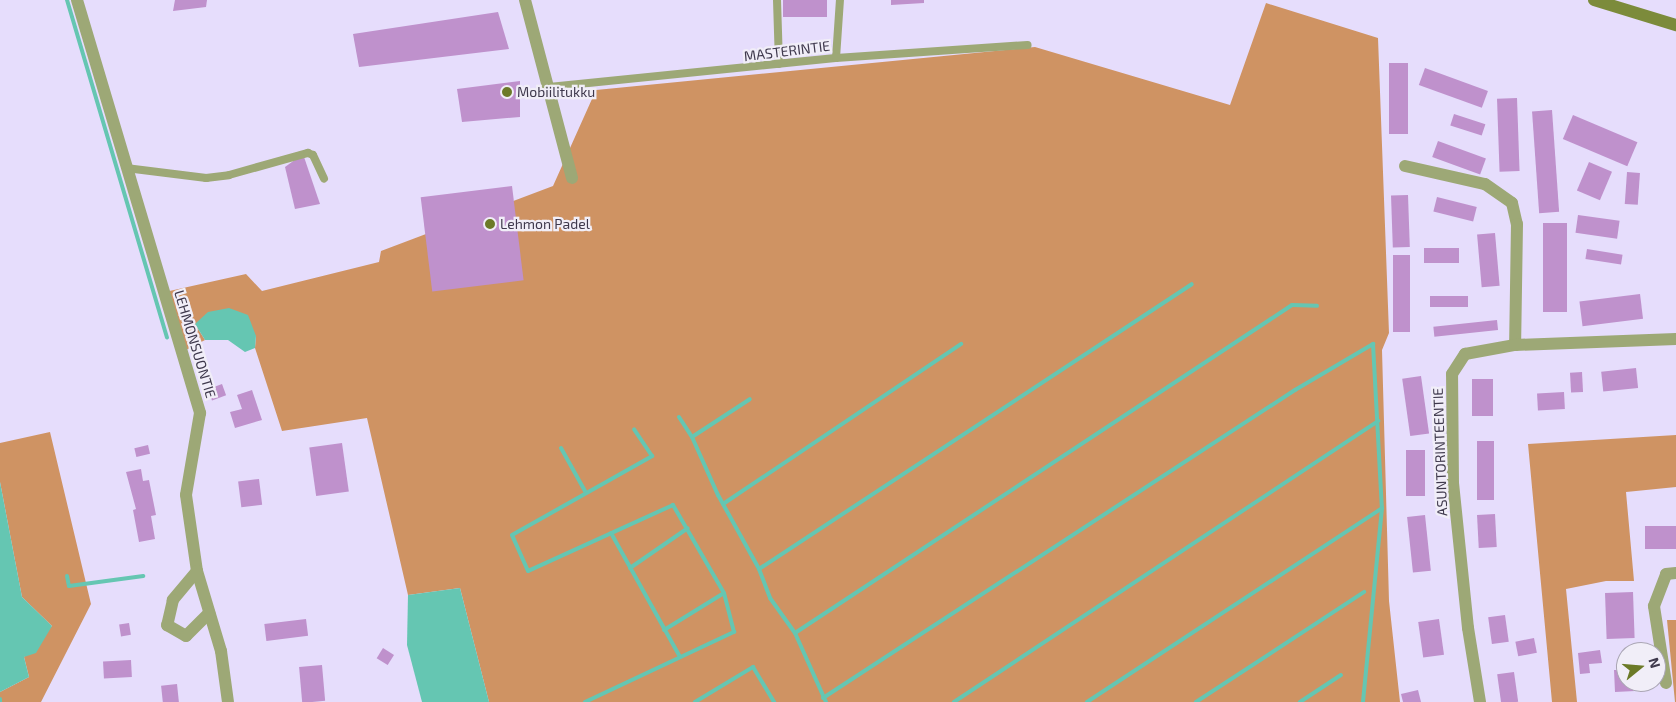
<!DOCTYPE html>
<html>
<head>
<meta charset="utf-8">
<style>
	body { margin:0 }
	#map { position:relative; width:1676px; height:702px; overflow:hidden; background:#e6ddfc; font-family:"Exo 2",sans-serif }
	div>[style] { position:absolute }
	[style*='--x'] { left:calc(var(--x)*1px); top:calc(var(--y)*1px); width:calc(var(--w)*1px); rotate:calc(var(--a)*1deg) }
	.forest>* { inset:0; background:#cf9363 }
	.water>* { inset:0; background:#65c6b2 }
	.stream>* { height:4px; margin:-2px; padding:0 2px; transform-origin:2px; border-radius:2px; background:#65c6b2 }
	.building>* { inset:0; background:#bf91cc; transform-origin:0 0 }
	.lane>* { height:8px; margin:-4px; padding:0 4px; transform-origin:4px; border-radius:4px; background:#9da876 }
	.street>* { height:12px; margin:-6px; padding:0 6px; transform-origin:6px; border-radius:6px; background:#9da876 }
	.secondary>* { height:12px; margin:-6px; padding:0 6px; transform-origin:6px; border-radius:6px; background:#7c8b3b }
	.dots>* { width:14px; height:14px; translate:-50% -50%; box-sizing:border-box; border:2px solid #f1eef8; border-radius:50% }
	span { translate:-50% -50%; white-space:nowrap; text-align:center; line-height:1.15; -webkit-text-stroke:4.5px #f1eef8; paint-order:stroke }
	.street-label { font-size:14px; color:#3f394d }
	.poi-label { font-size:14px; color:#3f394d }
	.left { translate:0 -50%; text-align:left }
	.north { position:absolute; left:1616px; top:642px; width:50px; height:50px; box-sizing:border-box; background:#f1eef8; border:1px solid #aaa6b4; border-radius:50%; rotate:73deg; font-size:14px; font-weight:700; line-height:20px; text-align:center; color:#3f394d }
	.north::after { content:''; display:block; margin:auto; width:18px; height:22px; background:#6c7a28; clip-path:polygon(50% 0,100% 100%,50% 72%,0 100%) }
</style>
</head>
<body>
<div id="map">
	<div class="forest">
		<div style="clip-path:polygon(1266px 3px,1378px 38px,1389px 333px,1382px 350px,1389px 601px,1400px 702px,489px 702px,460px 588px,408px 595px,367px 418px,282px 431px,255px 348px,256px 336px,195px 324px,205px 340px,184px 351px,165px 292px,246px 274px,262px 291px,379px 262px,381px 251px,553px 186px,596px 90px,1035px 47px,1230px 105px)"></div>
		<div style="clip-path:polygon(50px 432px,91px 604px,41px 702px,0 702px,0 692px,29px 677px,24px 657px,52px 626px,22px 597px,0 482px,0 443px)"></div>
		<div style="clip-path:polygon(1676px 435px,1676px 487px,1626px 492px,1634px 581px,1606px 581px,1566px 589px,1577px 702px,1552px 702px,1528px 444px)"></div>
		<div style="clip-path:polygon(1667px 620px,1676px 620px,1676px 702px,1675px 702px)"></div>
	</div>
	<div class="water">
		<div style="clip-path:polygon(229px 308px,248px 315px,256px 336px,255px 348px,245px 352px,228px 340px,205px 340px,195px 324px,208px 312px)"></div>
		<div style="clip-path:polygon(0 482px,22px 597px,52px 626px,36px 653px,24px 657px,29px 677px,0 692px)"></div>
		<div style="clip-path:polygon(460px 588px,489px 702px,422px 702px,407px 645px,408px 595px)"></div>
	</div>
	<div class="stream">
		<div style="--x:67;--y:0;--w:352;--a:73.5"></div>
		<div style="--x:679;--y:417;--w:24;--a:57"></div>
		<div style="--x:692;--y:437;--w:64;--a:65.9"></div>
		<div style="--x:718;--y:495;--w:85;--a:61"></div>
		<div style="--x:759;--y:569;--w:31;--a:69"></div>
		<div style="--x:770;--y:598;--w:43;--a:54.5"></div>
		<div style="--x:795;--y:633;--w:76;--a:65.8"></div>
		<div style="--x:692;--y:437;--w:69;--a:-33.2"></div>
		<div style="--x:561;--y:448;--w:51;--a:60.9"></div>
		<div style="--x:723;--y:504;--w:287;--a:-33.9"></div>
		<div style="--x:611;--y:533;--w:142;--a:60.9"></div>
		<div style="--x:630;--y:568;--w:70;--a:-34.6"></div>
		<div style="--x:759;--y:569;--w:518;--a:-33.35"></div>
		<div style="--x:67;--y:576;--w:10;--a:79"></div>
		<div style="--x:69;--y:586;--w:75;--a:-7.7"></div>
		<div style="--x:664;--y:630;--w:70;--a:-31.7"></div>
		<div style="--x:795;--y:633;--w:595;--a:-33.42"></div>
		<div style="--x:1292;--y:305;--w:25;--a:2"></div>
		<div style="--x:823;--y:698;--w:564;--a:-33.13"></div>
		<div style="--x:1295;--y:390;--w:91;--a:-30.5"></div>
		<div style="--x:1373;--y:344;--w:164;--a:86.9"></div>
		<div style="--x:1382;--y:508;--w:195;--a:95.6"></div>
		<div style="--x:0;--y:699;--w:3;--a:90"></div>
		<div style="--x:585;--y:702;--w:165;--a:-25.2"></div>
		<div style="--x:734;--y:632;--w:40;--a:-104.4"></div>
		<div style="--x:724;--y:593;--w:102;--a:-120.1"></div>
		<div style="--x:673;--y:505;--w:159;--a:155.5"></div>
		<div style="--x:528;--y:571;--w:39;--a:-114"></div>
		<div style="--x:512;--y:535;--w:161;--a:-29.4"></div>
		<div style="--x:652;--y:456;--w:32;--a:-124"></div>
		<div style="--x:695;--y:702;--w:68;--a:-31.1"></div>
		<div style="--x:753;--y:667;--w:41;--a:59"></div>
		<div style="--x:954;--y:702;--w:509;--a:-33.53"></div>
		<div style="--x:1087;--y:702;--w:353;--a:-33.3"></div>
		<div style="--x:1196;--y:702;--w:201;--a:-33.2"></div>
		<div style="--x:1300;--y:702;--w:49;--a:-33.4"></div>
	</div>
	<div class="building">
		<div style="clip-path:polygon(175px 0,207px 0,206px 7px,173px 11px)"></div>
		<div style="left:783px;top:0;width:44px;height:17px"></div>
		<div style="clip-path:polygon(891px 0,924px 0,924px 3px,891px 5px)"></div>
		<div style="clip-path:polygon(498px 12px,509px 49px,359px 67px,353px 34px)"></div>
		<div style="left:1389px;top:63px;width:19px;height:71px"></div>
		<div style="left:1425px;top:68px;width:67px;height:18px;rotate:20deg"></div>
		<div style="clip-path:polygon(520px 81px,520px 117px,462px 122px,457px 89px)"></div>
		<div style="left:1517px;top:98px;width:73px;height:20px;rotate:88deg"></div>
		<div style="left:1552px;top:110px;width:102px;height:20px;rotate:86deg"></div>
		<div style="left:1454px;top:114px;width:33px;height:12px;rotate:18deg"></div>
		<div style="left:1573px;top:115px;width:70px;height:26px;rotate:23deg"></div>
		<div style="left:1438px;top:141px;width:51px;height:17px;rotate:20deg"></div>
		<div style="clip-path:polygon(303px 154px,320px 204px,295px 209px,285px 167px)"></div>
		<div style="left:1589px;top:162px;width:25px;height:31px;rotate:23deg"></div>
		<div style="left:1627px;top:172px;width:13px;height:32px;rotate:4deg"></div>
		<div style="left:512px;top:186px;width:95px;height:92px;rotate:83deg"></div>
		<div style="left:1408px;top:195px;width:52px;height:17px;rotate:88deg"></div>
		<div style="left:1437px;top:197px;width:41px;height:15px;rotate:14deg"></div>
		<div style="left:1578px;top:215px;width:42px;height:18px;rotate:8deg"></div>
		<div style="left:1543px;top:223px;width:24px;height:89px"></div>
		<div style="left:1495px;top:233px;width:53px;height:18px;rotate:85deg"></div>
		<div style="left:1459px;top:248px;width:15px;height:35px;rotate:90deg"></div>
		<div style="left:1587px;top:249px;width:36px;height:10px;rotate:9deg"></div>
		<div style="left:1393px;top:255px;width:17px;height:77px"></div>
		<div style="left:1640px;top:294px;width:25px;height:61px;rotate:83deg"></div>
		<div style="left:1468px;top:296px;width:11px;height:38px;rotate:90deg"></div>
		<div style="left:1497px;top:320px;width:10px;height:64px;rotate:84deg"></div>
		<div style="left:1636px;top:368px;width:20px;height:35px;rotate:84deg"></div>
		<div style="left:1582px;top:372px;width:20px;height:12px;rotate:87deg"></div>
		<div style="left:1421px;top:376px;width:58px;height:19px;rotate:82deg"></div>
		<div style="left:1472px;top:379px;width:21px;height:37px"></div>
		<div style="left:222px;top:384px;width:12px;height:15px;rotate:70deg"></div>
		<div style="clip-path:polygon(252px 390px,262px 420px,235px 428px,230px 412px,242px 409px,237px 395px)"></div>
		<div style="left:1564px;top:392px;width:17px;height:27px;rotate:87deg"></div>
		<div style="left:1477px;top:441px;width:17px;height:59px"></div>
		<div style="left:342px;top:443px;width:49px;height:33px;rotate:82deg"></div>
		<div style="left:148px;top:445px;width:9px;height:14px;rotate:77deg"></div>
		<div style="left:1406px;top:450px;width:19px;height:46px"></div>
		<div style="clip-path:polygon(141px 469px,143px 481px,149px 480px,156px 515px,151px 516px,155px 539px,139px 542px,133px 510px,136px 509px,126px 472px)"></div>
		<div style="left:259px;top:479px;width:26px;height:21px;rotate:83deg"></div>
		<div style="left:1495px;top:514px;width:33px;height:18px;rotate:87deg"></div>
		<div style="left:1425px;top:515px;width:56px;height:18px;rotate:84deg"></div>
		<div style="left:1676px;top:526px;width:23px;height:31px;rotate:90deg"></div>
		<div style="left:1633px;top:592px;width:46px;height:28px;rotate:88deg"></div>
		<div style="left:1505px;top:615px;width:27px;height:17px;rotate:82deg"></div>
		<div style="left:306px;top:619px;width:17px;height:42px;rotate:83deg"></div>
		<div style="left:1439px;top:619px;width:36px;height:21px;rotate:82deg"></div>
		<div style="left:129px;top:623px;width:12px;height:10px;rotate:81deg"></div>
		<div style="left:1534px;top:638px;width:15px;height:19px;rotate:79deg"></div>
		<div style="left:383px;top:648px;width:13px;height:12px;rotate:32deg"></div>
		<div style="clip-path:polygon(1600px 650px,1602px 663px,1589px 664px,1590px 673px,1580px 674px,1578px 653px)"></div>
		<div style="left:131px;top:660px;width:17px;height:28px;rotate:87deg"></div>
		<div style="left:322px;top:665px;width:36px;height:23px;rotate:85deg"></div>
		<div style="clip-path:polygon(1614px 670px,1626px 670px,1626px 682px,1635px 682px,1635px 691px,1615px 692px)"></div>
		<div style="left:1514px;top:672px;width:30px;height:17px;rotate:82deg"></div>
		<div style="left:177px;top:684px;width:18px;height:16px;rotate:84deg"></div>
		<div style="clip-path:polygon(1418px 690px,1421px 702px,1403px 702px,1401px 694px)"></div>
	</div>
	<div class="lane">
		<div style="--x:777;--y:0;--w:64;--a:88.2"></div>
		<div style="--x:836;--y:58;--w:58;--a:-86.1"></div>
		<div style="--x:549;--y:87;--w:288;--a:-5.8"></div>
		<div style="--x:836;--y:58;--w:192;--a:-3.9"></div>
		<div style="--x:126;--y:168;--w:81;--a:7.1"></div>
		<div style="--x:206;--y:178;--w:23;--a:-7"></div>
		<div style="--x:229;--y:175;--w:82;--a:-15.6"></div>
		<div style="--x:308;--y:153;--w:5;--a:22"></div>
		<div style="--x:313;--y:155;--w:26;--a:65"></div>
	</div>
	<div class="street">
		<div style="--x:77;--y:0;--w:431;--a:73.4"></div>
		<div style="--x:200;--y:413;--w:83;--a:99.7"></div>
		<div style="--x:186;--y:495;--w:77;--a:81.8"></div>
		<div style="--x:197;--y:571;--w:84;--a:73.3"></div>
		<div style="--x:221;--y:651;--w:51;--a:82.2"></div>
		<div style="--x:525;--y:0;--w:184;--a:75.2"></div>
		<div style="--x:1405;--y:166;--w:82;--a:12.7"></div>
		<div style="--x:1485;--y:184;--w:33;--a:35"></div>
		<div style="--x:1512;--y:203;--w:22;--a:77"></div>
		<div style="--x:1517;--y:224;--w:121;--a:90.9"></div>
		<div style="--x:197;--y:571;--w:38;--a:130"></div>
		<div style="--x:173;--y:600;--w:26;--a:103"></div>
		<div style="--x:167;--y:625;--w:22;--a:30"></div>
		<div style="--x:186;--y:636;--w:33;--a:-45"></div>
		<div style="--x:1666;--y:683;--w:78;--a:-98.9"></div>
		<div style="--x:1654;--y:606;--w:34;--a:-69"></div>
		<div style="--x:1666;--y:574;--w:10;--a:-6"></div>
		<div style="--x:1480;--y:702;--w:75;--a:-99.2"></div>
		<div style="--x:1468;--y:628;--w:145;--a:-95.9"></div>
		<div style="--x:1453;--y:484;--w:110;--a:-90.5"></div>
		<div style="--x:1452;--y:374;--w:24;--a:-57"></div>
		<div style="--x:1465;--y:354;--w:51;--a:-10.2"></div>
		<div style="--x:1515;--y:345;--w:161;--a:-2.1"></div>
	</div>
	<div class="secondary">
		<div style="--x:1594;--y:0;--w:86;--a:17"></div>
	</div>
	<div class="dots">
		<div style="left:507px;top:92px;background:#6c7a28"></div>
		<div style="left:490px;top:224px;background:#6c7a28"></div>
	</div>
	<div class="street-label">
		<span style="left:787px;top:51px;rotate:-7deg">MASTERINTIE</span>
		<span style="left:195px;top:344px;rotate:73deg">LEHMONSUONTIE</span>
		<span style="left:1440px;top:452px;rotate:-92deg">ASUNTORINTEENTIE</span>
	</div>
	<div class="poi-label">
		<span class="left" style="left:517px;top:92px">Mobiilitukku</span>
		<span class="left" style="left:500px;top:224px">Lehmon Padel</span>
	</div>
	<div class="north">N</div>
</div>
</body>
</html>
